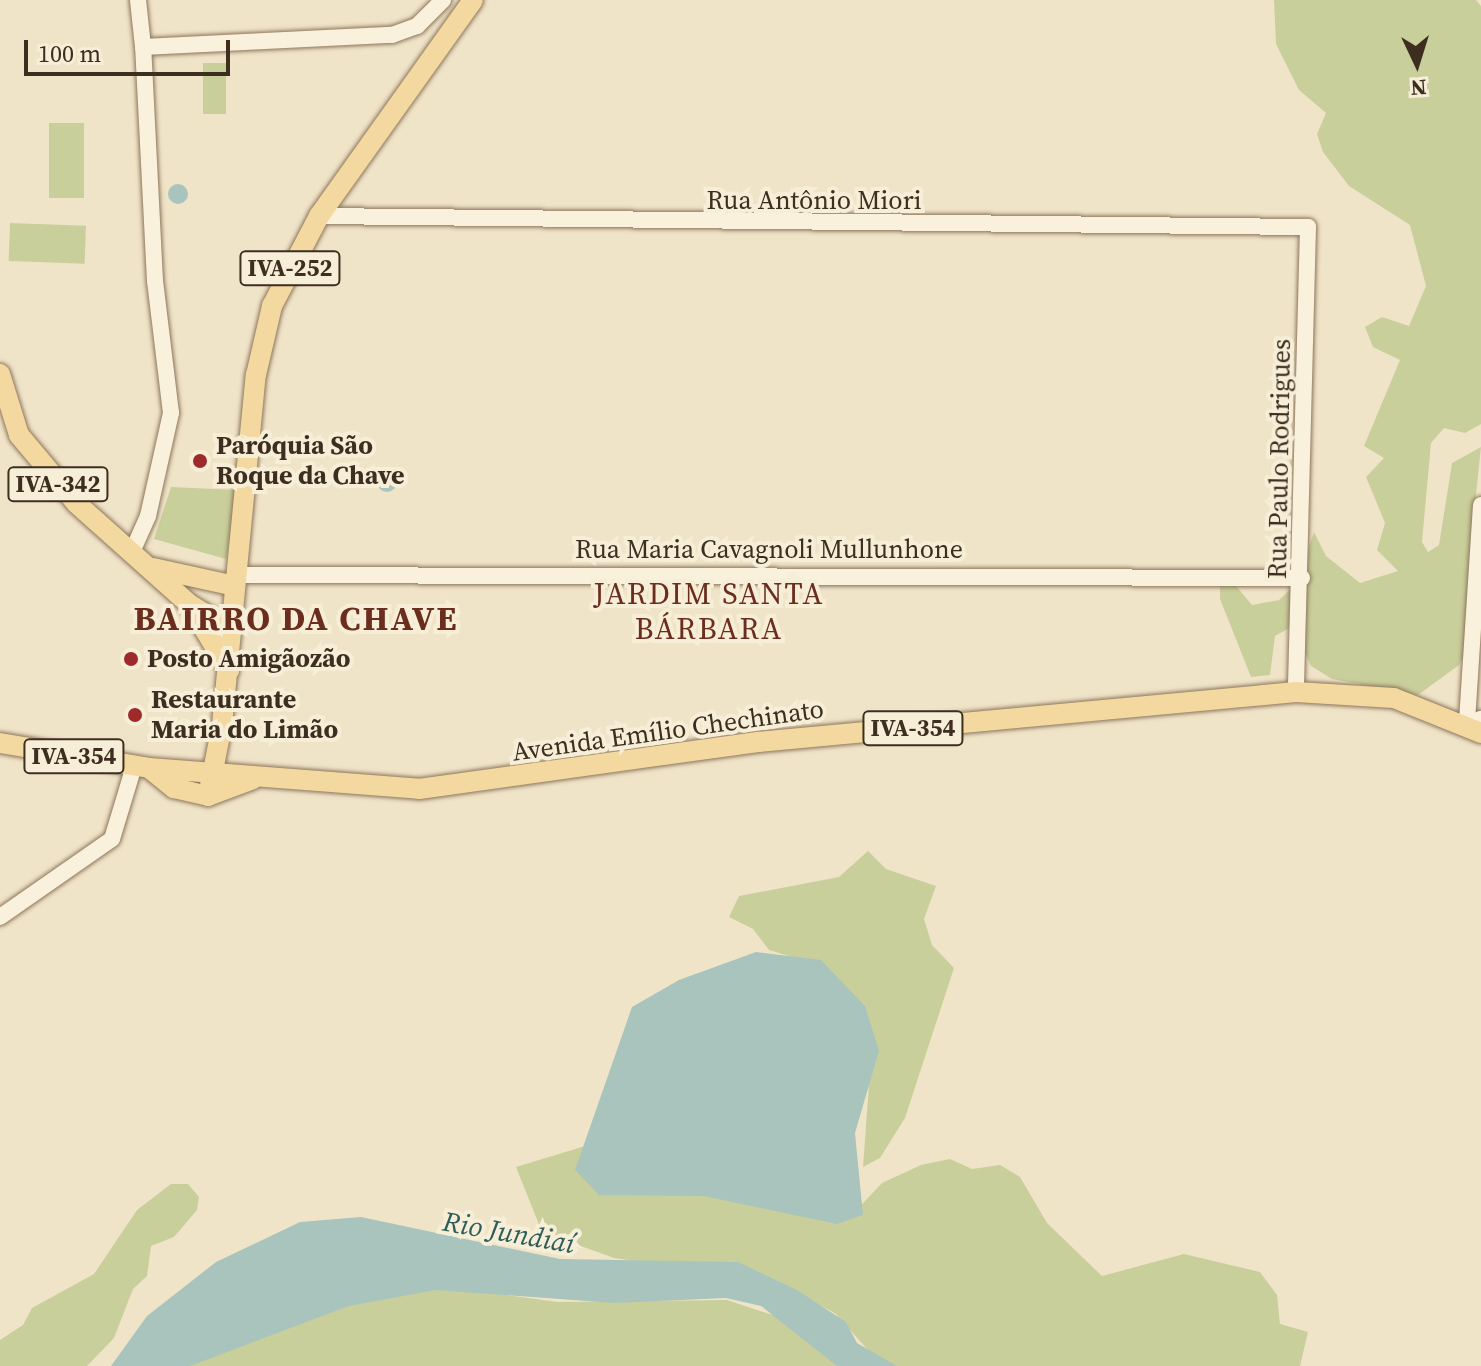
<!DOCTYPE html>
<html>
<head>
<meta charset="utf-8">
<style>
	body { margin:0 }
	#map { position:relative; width:1481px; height:1366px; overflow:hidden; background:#f0e4c8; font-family:"Source Serif 4",serif }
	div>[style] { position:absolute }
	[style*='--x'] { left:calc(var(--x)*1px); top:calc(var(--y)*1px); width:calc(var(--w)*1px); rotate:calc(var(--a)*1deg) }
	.green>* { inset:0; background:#c9cf9b; transform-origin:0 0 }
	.water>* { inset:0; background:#a9c4bc }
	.round { border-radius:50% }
	.roads { filter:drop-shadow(0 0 2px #8d765c) drop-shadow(0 0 2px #8d765c) }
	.minor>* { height:16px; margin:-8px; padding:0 8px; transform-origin:8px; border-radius:8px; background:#faf1dc }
	.major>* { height:20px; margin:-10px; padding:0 10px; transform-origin:10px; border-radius:10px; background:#f3d9a0 }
	.dots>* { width:22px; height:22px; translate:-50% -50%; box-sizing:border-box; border:4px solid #f7eed8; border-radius:50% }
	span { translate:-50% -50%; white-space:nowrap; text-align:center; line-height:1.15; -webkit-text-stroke:8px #f7eed8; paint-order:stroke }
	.shield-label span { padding:2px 6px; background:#f7eed8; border:2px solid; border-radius:6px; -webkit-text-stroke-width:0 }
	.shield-label { font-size:24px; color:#3d2e20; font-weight:700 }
	.street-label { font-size:26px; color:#3d2e20 }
	.poi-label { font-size:26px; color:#3d2e20; font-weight:700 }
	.left { translate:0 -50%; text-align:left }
	.water-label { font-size:28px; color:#2f5d5a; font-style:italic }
	.quarter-label { font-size:30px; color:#6b2e1e; letter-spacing:2px }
	.district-label { font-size:34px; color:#6b2e1e; font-weight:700; letter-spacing:2px }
	.north { position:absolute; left:1377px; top:24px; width:80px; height:80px; -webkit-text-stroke:6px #f7eed8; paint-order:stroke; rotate:176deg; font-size:22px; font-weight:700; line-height:32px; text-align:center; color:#3d2e20 }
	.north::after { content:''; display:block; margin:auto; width:28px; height:36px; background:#3d2e20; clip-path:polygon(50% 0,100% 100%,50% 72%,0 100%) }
	.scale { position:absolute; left:24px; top:40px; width:206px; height:36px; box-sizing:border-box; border:4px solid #3d2e20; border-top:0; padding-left:10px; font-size:24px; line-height:28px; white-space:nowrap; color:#3d2e20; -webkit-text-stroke:6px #f7eed8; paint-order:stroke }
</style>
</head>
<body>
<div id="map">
	<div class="green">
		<div style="clip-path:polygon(1274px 0,1476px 0,1481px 6px,1481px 424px,1465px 433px,1444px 428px,1431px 443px,1422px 542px,1428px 552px,1439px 545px,1452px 463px,1481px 447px,1473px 523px,1476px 632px,1459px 665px,1418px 695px,1332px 679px,1311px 666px,1293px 626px,1275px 636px,1270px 675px,1251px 677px,1220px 599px,1220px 585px,1232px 581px,1252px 605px,1279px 600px,1297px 583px,1314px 532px,1326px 556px,1360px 583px,1398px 571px,1377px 550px,1385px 523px,1366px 477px,1384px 458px,1364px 446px,1400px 360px,1373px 347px,1365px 327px,1382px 317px,1409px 326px,1426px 286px,1410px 225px,1349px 186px,1323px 152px,1317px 134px,1326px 113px,1299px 90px,1276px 44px)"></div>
		<div style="left:203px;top:63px;width:23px;height:51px"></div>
		<div style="left:49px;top:123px;width:35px;height:75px"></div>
		<div style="left:10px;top:223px;width:76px;height:38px;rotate:2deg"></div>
		<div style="clip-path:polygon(171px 487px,239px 490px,226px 559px,154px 539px)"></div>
		<div style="clip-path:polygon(868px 851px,886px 869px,936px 886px,924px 919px,932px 945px,954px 968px,905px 1118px,880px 1158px,863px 1167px,871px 1057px,819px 965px,769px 950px,753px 929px,729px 917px,739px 896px,839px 877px)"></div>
		<div style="clip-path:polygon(585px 1146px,850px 1217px,882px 1183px,921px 1165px,950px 1159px,972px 1169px,1000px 1165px,1020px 1177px,1047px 1223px,1102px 1276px,1184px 1254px,1260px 1272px,1277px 1295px,1280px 1324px,1308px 1332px,1300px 1366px,882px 1366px,836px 1314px,777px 1281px,614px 1258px,542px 1232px,516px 1167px)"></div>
		<div style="clip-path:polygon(171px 1184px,188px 1184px,199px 1197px,197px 1210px,174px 1237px,151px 1246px,147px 1276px,133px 1289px,114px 1338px,87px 1366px,0 1366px,0 1340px,23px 1325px,32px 1308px,94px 1274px,137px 1210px)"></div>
		<div style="clip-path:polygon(448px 1287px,558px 1302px,727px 1300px,788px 1320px,837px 1366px,187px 1366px,342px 1293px)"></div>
	</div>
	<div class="water">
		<div class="round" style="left:168px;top:184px;width:20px;height:20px"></div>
		<div class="round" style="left:377px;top:472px;width:20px;height:20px"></div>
		<div style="clip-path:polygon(756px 952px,821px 960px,865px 1006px,879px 1051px,855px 1133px,863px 1215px,837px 1224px,704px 1196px,599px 1195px,575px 1170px,632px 1007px,679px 980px)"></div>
		<div style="clip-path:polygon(361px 1217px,560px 1259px,738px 1262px,797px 1290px,846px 1322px,857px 1343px,897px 1366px,837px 1366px,761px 1306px,726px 1298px,614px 1303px,436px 1290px,349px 1306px,190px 1366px,111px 1366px,147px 1316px,216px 1262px,300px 1222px)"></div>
	</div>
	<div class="roads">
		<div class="minor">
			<div style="--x:138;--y:0;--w:47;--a:83.9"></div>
			<div style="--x:319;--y:216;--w:989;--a:0.64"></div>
			<div style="--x:1308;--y:227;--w:465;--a:91.5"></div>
			<div style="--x:1481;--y:505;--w:219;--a:93.7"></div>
			<div style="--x:1467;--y:724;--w:15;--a:-20"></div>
			<div style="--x:132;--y:552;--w:39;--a:-66"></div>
			<div style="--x:148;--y:516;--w:106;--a:-77.4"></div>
			<div style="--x:171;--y:413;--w:133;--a:-96.9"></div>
			<div style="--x:155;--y:281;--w:234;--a:-92.9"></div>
			<div style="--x:143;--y:47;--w:249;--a:-2.8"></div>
			<div style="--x:392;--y:35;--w:27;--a:-20"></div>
			<div style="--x:417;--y:26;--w:37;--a:-45"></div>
			<div style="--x:235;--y:575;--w:1067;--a:0.16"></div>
			<div style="--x:0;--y:917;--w:136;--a:-34.9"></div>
			<div style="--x:112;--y:839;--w:76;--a:-73.2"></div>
		</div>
		<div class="major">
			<div style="--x:0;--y:374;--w:64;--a:72.7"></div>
			<div style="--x:19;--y:435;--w:89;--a:50"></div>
			<div style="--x:76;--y:503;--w:152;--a:41.8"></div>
			<div style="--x:189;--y:604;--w:50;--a:31.2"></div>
			<div style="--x:153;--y:568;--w:84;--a:12.4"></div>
			<div style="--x:191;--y:607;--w:74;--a:58.9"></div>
			<div style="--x:0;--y:743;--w:151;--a:9.5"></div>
			<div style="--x:149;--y:768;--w:271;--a:4.4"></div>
			<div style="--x:419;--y:789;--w:342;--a:-7.9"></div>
			<div style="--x:758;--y:742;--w:540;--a:-5.31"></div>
			<div style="--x:1296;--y:692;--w:98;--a:3.5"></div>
			<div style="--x:1394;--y:698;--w:94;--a:21.9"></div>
			<div style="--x:149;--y:768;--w:32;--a:39"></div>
			<div style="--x:174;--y:788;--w:35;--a:13"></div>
			<div style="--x:208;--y:796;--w:48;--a:-20.7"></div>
			<div style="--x:208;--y:796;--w:72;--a:-78.8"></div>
			<div style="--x:222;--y:725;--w:352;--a:-84.5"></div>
			<div style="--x:256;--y:375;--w:71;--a:-76.9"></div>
			<div style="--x:272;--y:306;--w:102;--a:-62.4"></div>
			<div style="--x:319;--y:216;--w:265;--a:-54.5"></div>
		</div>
	</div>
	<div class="dots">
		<div style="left:200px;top:461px;background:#9e2a2b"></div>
		<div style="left:131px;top:659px;background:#9e2a2b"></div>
		<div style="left:135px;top:715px;background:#9e2a2b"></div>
	</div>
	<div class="shield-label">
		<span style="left:290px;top:268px">IVA-252</span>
		<span style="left:58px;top:484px">IVA-342</span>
		<span style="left:913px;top:728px">IVA-354</span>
		<span style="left:74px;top:756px">IVA-354</span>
	</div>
	<div class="street-label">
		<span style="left:814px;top:201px">Rua Antônio Miori</span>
		<span style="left:1280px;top:459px;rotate:-89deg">Rua Paulo Rodrigues</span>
		<span style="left:769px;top:550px">Rua Maria Cavagnoli Mullunhone</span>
		<span style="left:668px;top:731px;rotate:-8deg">Avenida Emílio Chechinato</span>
	</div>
	<div class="poi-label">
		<span class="left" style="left:216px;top:461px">Paróquia São<br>Roque da Chave</span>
		<span class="left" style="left:147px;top:659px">Posto Amigãozão</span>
		<span class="left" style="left:151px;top:715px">Restaurante<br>Maria do Limão</span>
	</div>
	<div class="water-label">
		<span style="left:509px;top:1232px;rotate:10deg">Rio Jundiaí</span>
	</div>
	<div class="quarter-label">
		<span style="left:709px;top:611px">JARDIM SANTA<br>BÁRBARA</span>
	</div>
	<div class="district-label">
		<span style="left:296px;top:619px">BAIRRO DA CHAVE</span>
	</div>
	<div class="north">N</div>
	<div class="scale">100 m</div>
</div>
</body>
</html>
